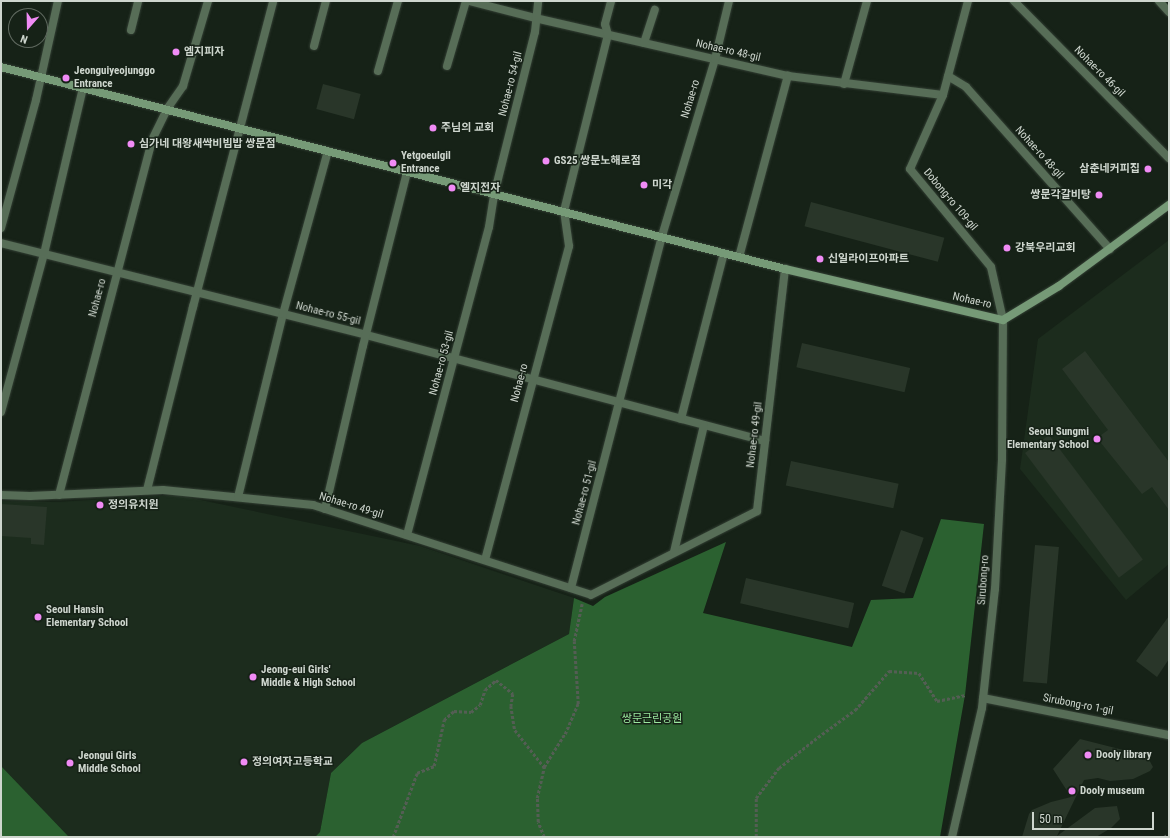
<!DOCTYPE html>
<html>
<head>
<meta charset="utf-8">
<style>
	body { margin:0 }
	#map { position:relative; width:1170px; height:838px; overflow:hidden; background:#162217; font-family:"Roboto Condensed","Noto Sans KR",sans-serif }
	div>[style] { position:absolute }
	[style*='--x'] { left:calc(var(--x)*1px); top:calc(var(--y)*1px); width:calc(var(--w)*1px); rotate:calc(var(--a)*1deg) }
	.built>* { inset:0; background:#1c2c1d }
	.forest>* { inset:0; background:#2b6130 }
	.building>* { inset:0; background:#293629; transform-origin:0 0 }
	.path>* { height:2.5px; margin-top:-1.25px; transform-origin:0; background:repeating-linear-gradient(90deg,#545e54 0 3px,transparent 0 5px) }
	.roads { filter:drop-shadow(0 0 1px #333f34) drop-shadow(0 0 1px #333f34) }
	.minor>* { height:8px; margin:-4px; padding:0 4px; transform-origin:4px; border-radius:4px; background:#576d57 }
	.tertiary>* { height:8px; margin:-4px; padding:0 4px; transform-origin:4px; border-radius:4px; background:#576d57 }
	.secondary>* { height:8px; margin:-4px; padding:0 4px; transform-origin:4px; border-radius:4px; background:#769a77 }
	.dots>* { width:11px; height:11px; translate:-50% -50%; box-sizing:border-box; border:2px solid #162217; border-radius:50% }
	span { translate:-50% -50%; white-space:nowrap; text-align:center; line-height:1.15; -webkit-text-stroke:3px #162217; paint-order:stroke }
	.street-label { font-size:11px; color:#ced6ce }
	.poi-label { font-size:11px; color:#ced6ce; font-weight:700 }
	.left { translate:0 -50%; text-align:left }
	.right { translate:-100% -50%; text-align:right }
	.park-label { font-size:11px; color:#9be99f }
	.frame { position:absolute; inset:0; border:2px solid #ced6ce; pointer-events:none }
	.north { position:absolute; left:8px; top:8px; width:40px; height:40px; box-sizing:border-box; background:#162217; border:1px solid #606a60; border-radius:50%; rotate:200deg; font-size:11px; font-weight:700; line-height:16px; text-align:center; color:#ced6ce }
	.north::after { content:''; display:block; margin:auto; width:14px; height:18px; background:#f08bf5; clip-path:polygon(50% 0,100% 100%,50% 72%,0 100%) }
	.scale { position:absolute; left:1032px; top:812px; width:122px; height:18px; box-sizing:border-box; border:2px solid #ced6ce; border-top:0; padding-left:5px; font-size:12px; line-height:14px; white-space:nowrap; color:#ced6ce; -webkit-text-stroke:3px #162217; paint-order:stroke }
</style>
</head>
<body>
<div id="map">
	<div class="built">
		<div style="clip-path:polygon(1169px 240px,1169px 564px,1126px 600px,1020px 469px,1038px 339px)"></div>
		<div style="clip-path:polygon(177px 495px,420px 546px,574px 598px,569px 634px,362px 743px,331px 773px,320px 832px,315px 837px,69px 837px,1px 766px,1px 501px,58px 502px)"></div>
	</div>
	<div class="forest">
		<div style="clip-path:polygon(941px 519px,984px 524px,965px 695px,940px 837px,315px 837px,320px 832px,331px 773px,362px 743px,569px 634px,574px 598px,593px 606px,605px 597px,726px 542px,703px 613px,852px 647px,871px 600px,913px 598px)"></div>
		<div style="clip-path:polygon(1px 766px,69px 837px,1px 837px)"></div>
	</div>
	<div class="building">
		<div style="left:323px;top:84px;width:39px;height:26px;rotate:15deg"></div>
		<div style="left:811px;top:202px;width:138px;height:25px;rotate:15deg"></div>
		<div style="left:802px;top:343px;width:111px;height:25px;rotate:13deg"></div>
		<div style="clip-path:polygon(1085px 351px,1169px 462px,1169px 510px,1152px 487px,1142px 494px,1097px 438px,1108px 430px,1062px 369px)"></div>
		<div style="left:1049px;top:435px;width:156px;height:30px;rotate:53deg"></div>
		<div style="left:791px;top:461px;width:110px;height:25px;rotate:12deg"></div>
		<div style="clip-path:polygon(1px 504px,47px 507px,44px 545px,31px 544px,31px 538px,1px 536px)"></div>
		<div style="left:901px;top:530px;width:24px;height:59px;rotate:19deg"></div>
		<div style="left:1035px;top:545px;width:24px;height:137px;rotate:5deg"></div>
		<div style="left:746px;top:578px;width:111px;height:26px;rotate:13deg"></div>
		<div style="clip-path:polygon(1169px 616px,1169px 659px,1157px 677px,1136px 661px)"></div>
		<div style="clip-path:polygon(1080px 739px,1147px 756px,1153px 767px,1150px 771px,1133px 779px,1110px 781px,1098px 778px,1084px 780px,1057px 836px,1095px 808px,1117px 806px,1120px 819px,1111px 828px,1096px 837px,1022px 837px,1029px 814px,1032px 810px,1051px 802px,1071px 797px,1053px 769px)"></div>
	</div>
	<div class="path">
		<div style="--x:393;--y:837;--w:68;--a:-69.4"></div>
		<div style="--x:417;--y:773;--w:18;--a:-22"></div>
		<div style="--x:434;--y:766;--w:47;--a:-77.7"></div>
		<div style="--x:444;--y:720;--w:13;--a:-42"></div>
		<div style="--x:454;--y:711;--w:17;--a:3"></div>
		<div style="--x:471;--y:712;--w:11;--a:-38"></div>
		<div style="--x:480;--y:705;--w:16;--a:-72"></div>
		<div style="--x:485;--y:690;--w:15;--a:-42"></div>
		<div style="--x:496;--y:680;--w:22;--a:39"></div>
		<div style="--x:513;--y:694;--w:12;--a:99"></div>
		<div style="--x:511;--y:706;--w:24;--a:81"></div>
		<div style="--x:515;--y:730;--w:47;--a:51.9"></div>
		<div style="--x:544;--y:837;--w:16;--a:-112"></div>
		<div style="--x:538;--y:822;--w:24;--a:-92"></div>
		<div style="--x:537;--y:798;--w:32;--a:-77"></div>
		<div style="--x:544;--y:767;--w:39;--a:-58"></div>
		<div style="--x:565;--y:734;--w:33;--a:-67"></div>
		<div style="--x:578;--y:704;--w:63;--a:-93.6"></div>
		<div style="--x:574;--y:641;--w:38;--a:-78"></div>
		<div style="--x:756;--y:837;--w:39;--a:-90"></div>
		<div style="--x:756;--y:798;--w:38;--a:-53"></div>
		<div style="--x:779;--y:768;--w:45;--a:-38.7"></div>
		<div style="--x:814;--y:740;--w:51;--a:-36.2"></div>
		<div style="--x:855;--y:710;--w:52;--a:-48.9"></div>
		<div style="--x:889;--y:671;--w:30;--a:4"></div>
		<div style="--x:919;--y:673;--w:33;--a:57"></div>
		<div style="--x:937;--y:701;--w:29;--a:-12"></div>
		<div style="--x:1164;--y:837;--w:6;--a:-31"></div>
	</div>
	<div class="roads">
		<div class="minor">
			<div style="--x:469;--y:1;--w:68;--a:14.4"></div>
			<div style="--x:535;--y:18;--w:260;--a:12.9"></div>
			<div style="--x:788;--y:76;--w:156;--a:7"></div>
			<div style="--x:968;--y:1;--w:97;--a:104.9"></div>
			<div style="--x:943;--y:95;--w:81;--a:114"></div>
			<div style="--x:910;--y:169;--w:127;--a:50.4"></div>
			<div style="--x:991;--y:267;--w:54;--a:77.2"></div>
			<div style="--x:1014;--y:1;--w:221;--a:45.4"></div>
			<div style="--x:1159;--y:1;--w:15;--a:48"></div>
			<div style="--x:131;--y:30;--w:30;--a:-76"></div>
			<div style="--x:644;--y:43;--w:35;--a:-72"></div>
			<div style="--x:314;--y:46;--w:47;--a:-75.1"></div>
			<div style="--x:447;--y:66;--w:68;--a:-73.7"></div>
			<div style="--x:378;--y:71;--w:73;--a:-74.1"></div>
			<div style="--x:948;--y:76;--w:21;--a:31"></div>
			<div style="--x:966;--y:87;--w:217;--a:48.4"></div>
			<div style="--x:844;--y:84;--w:86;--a:-74.5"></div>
			<div style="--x:1;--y:228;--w:133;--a:-74.7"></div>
			<div style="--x:36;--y:100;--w:101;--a:-77.5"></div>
			<div style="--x:1;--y:243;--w:376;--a:14.1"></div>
			<div style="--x:366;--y:335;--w:413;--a:14.9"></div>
			<div style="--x:739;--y:257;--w:188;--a:-74.9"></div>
			<div style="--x:1;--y:412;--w:164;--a:-74.8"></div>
			<div style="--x:44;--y:254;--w:171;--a:-76.8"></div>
			<div style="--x:681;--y:419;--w:171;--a:-75.5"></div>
			<div style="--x:147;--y:490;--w:189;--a:-75.9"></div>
			<div style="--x:193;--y:307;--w:316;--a:-75.3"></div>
			<div style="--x:1;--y:495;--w:29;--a:2"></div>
			<div style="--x:30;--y:496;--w:133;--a:-2.6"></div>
			<div style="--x:163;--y:490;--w:151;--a:5.7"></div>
			<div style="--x:313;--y:505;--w:292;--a:17.9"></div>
			<div style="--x:591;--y:595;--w:186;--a:-26.8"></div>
			<div style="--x:757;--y:511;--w:244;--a:-83.4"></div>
			<div style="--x:59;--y:495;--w:367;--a:-75.3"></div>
			<div style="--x:152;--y:140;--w:34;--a:-64"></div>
			<div style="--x:167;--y:109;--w:28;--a:-55"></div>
			<div style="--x:183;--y:86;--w:89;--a:-73.6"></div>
			<div style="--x:238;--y:497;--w:188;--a:-76.2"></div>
			<div style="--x:283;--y:314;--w:169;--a:-74.6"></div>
			<div style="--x:325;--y:509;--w:167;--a:-76.9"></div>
			<div style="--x:363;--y:346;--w:179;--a:-75.8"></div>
			<div style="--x:407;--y:535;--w:319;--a:-75.1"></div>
			<div style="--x:489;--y:227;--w:32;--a:-81"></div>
			<div style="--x:494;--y:195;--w:168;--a:-75.9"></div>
			<div style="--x:535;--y:32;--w:31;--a:-84"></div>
			<div style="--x:674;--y:552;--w:130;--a:-76.7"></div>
			<div style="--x:485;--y:560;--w:325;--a:-75"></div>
			<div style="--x:569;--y:246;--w:35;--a:-98"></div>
			<div style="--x:564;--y:211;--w:181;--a:-76"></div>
			<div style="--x:608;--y:35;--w:11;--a:-105"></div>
			<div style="--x:605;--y:24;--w:24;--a:-75"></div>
			<div style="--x:571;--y:588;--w:364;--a:-75.5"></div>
			<div style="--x:662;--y:236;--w:185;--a:-73.3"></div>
			<div style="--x:715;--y:59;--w:60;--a:-76.4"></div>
			<div style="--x:983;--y:698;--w:190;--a:11.3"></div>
		</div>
		<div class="tertiary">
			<div style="--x:952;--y:837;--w:132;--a:-76.9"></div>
			<div style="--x:982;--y:708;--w:120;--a:-83.8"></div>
			<div style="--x:995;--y:589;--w:130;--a:-86.9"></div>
			<div style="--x:1002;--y:459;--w:139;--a:-89.6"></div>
		</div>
		<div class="secondary">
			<div style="--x:1;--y:67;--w:810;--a:14.45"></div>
			<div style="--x:785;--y:269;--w:224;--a:13.2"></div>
			<div style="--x:1003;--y:320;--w:66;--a:-31.3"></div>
			<div style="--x:1059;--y:286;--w:137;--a:-36.4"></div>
		</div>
	</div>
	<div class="dots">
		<div style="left:176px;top:52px;background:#f08bf5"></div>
		<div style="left:66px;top:78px;background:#f08bf5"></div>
		<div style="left:433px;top:128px;background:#f08bf5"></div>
		<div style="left:131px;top:144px;background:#f08bf5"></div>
		<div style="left:546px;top:161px;background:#f08bf5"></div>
		<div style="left:393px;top:163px;background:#f08bf5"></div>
		<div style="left:1148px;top:169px;background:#f08bf5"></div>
		<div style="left:644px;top:185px;background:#f08bf5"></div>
		<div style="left:452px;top:188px;background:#f08bf5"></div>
		<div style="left:1099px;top:195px;background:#f08bf5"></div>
		<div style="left:1007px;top:248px;background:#f08bf5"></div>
		<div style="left:820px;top:259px;background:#f08bf5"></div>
		<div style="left:1097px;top:439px;background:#f08bf5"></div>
		<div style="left:100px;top:505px;background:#f08bf5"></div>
		<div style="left:38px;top:617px;background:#f08bf5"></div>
		<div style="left:253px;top:677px;background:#f08bf5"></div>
		<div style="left:1088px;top:755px;background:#f08bf5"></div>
		<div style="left:244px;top:762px;background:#f08bf5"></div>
		<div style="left:70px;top:763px;background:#f08bf5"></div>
		<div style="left:1072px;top:791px;background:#f08bf5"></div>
	</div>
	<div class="street-label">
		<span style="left:728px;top:51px;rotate:13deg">Nohae-ro 48-gil</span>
		<span style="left:1099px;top:72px;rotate:45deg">Nohae-ro 46-gil</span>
		<span style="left:511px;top:84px;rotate:-76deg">Nohae-ro 54-gil</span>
		<span style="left:691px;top:99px;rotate:-73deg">Nohae-ro</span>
		<span style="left:1039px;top:153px;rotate:48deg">Nohae-ro 48-gil</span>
		<span style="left:950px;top:200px;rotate:50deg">Dobong-ro 109-gil</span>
		<span style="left:98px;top:298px;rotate:-75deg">Nohae-ro</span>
		<span style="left:972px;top:301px;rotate:13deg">Nohae-ro</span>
		<span style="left:328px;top:314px;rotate:14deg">Nohae-ro 55-gil</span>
		<span style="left:442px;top:363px;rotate:-75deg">Nohae-ro 53-gil</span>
		<span style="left:520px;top:383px;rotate:-75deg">Nohae-ro</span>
		<span style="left:755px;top:435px;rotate:-83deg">Nohae-ro 49-gil</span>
		<span style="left:585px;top:493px;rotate:-75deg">Nohae-ro 51-gil</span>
		<span style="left:351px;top:506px;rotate:17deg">Nohae-ro 49-gil</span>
		<span style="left:984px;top:580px;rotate:-86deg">Sirubong-ro</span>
		<span style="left:1078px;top:705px;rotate:11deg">Sirubong-ro 1-gil</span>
	</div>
	<div class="poi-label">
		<span class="left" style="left:184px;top:52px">엠지피자</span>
		<span class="left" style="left:74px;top:78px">Jeonguiyeojunggo<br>Entrance</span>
		<span class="left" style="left:441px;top:128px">주님의 교회</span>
		<span class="left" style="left:139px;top:144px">심가네 대왕새싹비빔밥 쌍문점</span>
		<span class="left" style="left:401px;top:163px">Yetgoeulgil<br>Entrance</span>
		<span class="left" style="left:554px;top:161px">GS25 쌍문노해로점</span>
		<span class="right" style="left:1140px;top:169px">삼춘네커피집</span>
		<span class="left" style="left:652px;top:185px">미각</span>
		<span class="left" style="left:460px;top:188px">엘지전자</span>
		<span class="right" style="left:1091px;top:195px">쌍문각갈비탕</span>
		<span class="left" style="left:1015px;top:248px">강북우리교회</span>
		<span class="left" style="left:828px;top:259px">신일라이프아파트</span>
		<span class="right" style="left:1089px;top:439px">Seoul Sungmi<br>Elementary School</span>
		<span class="left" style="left:108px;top:505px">정의유치원</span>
		<span class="left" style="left:46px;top:617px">Seoul Hansin<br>Elementary School</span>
		<span class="left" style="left:261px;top:677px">Jeong-eui Girls'<br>Middle &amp; High School</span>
		<span class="left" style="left:1096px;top:755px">Dooly library</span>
		<span class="left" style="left:78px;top:763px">Jeongui Girls<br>Middle School</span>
		<span class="left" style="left:252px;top:762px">정의여자고등학교</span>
		<span class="left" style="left:1080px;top:791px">Dooly museum</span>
	</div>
	<div class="park-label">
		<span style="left:652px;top:719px">쌍문근린공원</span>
	</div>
	<div class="frame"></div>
	<div class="north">N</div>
	<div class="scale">50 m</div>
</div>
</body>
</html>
